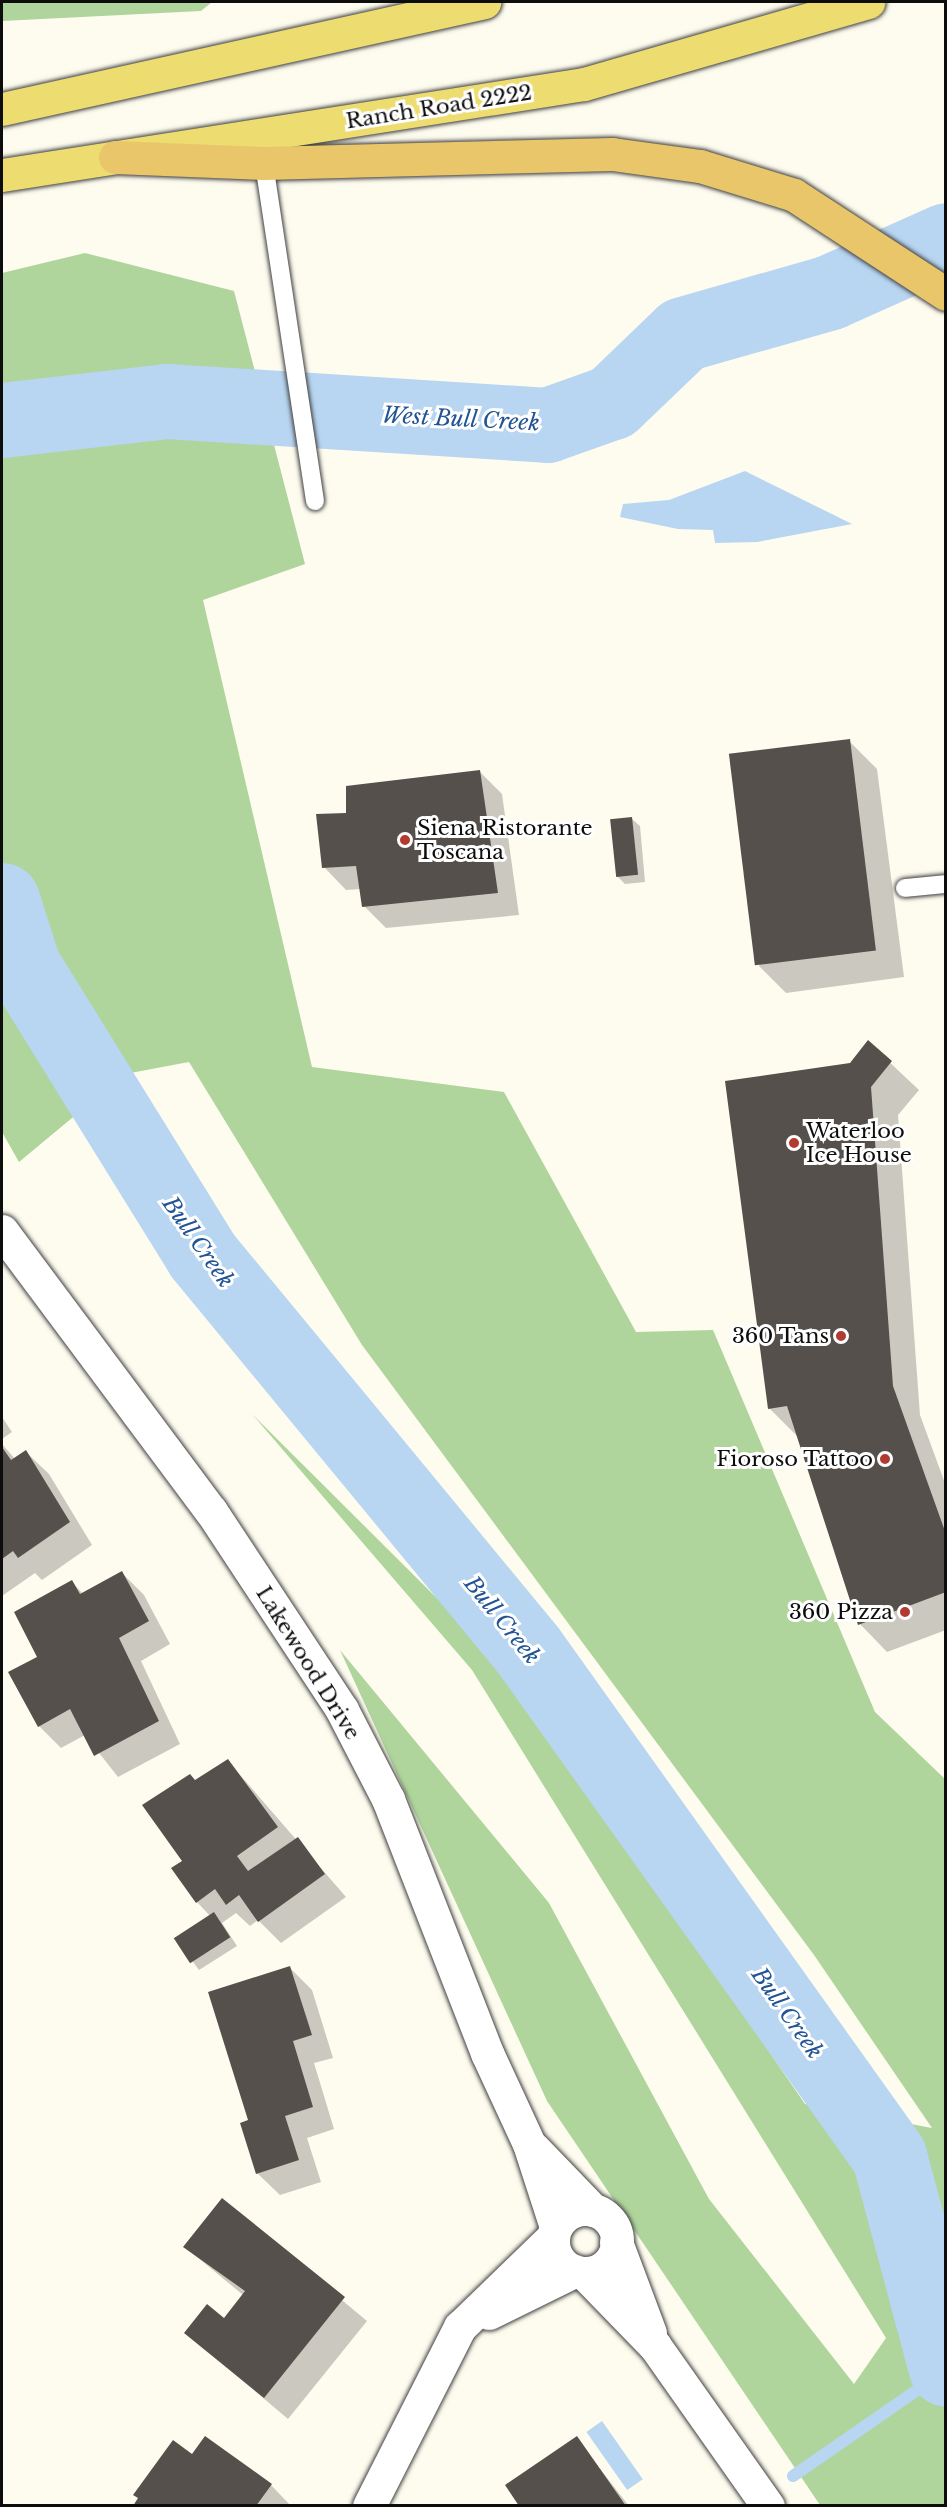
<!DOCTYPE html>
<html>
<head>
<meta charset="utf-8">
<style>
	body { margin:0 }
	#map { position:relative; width:947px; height:2507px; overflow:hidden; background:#fefcef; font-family:"Libre Baskerville",serif }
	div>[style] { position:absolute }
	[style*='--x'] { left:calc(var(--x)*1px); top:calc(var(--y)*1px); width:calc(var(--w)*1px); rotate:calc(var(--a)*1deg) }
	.forest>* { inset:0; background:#afd59c }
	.water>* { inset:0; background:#b8d5f1; transform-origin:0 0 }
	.shadow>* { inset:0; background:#0003 }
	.stream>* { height:12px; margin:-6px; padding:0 6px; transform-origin:6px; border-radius:6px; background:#b8d5f1 }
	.river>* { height:75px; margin:-37.5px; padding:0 37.5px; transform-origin:37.5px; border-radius:37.5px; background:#b8d5f1 }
	.building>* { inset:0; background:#55504b; transform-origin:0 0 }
	.roads { filter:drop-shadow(0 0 2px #404040) drop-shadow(0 0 2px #404040) }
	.service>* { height:18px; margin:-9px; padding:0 9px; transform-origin:9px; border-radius:9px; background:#fff }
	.minor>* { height:33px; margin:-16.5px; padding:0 16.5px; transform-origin:16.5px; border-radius:16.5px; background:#fff }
	.tertiary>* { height:33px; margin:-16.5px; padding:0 16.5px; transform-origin:16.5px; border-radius:16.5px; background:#fff }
	.tertiary>.ring { margin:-16.5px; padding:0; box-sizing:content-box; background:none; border:33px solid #fff; border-radius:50% }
	.primary>* { height:33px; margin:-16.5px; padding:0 16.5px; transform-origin:16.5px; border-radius:16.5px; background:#eddd70 }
	.trunk>* { height:33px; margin:-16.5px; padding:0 16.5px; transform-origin:16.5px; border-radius:16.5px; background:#eac66a }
	.dots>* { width:16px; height:16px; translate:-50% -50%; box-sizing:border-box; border:3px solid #fff; border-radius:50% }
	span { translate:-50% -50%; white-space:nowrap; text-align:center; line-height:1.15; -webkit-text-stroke:6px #fff; paint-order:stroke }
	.street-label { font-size:21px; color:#0d0d0d }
	.poi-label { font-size:21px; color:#0d0d0d }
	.left { translate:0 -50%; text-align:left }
	.right { translate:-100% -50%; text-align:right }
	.water-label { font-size:22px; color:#215494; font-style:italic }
	.frame { position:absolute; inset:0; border:3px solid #0d0d0d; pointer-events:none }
</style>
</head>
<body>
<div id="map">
	<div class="forest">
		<div style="clip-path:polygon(2px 2px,212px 2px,201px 11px,2px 21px)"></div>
		<div style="clip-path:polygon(85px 253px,234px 291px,305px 564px,203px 600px,312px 1067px,504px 1092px,636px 1332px,713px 1330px,875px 1712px,945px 1779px,945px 2505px,820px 2505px,547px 2101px,340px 1650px,549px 1903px,709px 2199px,854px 2384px,886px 2338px,472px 1670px,252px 1414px,503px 1664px,805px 2104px,932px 2128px,814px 1955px,362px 1345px,189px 1062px,125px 1074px,19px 1162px,2px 1132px,2px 273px)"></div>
	</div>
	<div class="water">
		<div style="clip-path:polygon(745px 471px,852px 524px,757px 542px,715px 543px,713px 530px,678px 529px,620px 517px,623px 504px,669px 500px)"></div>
		<div style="left:602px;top:2421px;width:71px;height:19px;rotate:55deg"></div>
	</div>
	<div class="shadow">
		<div style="clip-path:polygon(849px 741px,877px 769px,904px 977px,786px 993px,759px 966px)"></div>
		<div style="clip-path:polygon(480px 772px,502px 794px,519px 915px,386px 928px,364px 906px,361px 889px,346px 890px,324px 867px)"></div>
		<div style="clip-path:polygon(632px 819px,640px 826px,645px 882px,625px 884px,617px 876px)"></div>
		<div style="clip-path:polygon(868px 1042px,919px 1090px,898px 1115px,920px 1415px,946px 1486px,946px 1630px,887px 1652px,860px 1624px,797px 1436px,769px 1408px)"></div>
		<div style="clip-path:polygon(2px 1417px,12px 1432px,2px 1439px)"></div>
		<div style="clip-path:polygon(2px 1444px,15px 1459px,26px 1452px,49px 1474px,92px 1545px,42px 1580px,35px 1573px,2px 1596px)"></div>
		<div style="clip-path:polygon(122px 1573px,144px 1595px,170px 1644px,141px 1661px,180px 1744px,118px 1777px,85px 1735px,61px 1748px,39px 1726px,39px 1657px,72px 1582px,83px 1594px)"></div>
		<div style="clip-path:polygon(228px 1761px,346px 1897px,281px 1943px,258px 1920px,250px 1926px,236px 1913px,222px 1923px,237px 1946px,199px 1970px,176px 1939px,211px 1917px,197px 1902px,184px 1861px,196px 1781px)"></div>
		<div style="clip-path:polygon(290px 1968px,312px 1990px,333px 2058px,314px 2063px,334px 2129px,307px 2138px,321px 2182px,280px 2195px,257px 2173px,250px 2121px)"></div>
		<div style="clip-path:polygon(222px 2200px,367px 2321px,288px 2419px,186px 2333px,224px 2320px,243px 2295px,185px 2247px)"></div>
		<div style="clip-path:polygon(576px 2438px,629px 2506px,521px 2506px)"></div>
		<div style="clip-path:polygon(192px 2456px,271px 2485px,291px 2506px,135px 2506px)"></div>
	</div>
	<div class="stream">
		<div style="--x:793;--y:2476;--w:186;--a:-34.7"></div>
	</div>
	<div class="river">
		<div style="--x:2;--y:420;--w:166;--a:-6.6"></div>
		<div style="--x:167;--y:401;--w:381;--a:3.6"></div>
		<div style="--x:547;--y:425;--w:69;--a:-19.5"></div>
		<div style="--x:612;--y:402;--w:98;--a:-43.8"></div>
		<div style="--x:683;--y:334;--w:153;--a:-15.9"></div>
		<div style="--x:830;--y:292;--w:127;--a:-24.1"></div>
		<div style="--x:2;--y:900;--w:69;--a:72.3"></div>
		<div style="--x:23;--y:966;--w:340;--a:58.2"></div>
		<div style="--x:202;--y:1255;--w:512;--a:50.47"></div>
		<div style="--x:528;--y:1650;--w:622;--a:54.49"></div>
		<div style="--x:889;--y:2156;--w:220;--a:75"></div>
	</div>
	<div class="building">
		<div style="left:850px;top:739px;width:213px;height:122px;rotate:83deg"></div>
		<div style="clip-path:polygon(480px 770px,498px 893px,362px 907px,356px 866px,322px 868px,316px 814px,346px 813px,346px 786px)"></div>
		<div style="left:632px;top:817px;width:58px;height:22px;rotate:84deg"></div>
		<div style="clip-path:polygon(868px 1040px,892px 1061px,871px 1087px,893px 1386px,946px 1534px,946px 1592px,858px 1625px,787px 1406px,768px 1409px,725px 1081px,850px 1063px)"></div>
		<div style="clip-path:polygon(2px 1447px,11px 1460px,26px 1450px,70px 1522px,18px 1558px,13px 1551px,2px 1559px)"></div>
		<div style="clip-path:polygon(122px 1571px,149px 1621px,119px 1638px,159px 1721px,94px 1756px,70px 1709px,38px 1727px,8px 1672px,37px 1657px,14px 1612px,72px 1580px,80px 1594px)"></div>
		<div style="clip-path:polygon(228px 1759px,278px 1827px,237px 1856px,248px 1871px,298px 1837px,325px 1874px,258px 1922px,239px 1895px,226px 1905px,215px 1889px,196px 1903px,171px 1868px,182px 1861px,142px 1805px,190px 1774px,195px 1780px)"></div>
		<div style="left:214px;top:1912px;width:30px;height:48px;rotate:57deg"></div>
		<div style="clip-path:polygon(290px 1966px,312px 2035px,293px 2041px,313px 2107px,285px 2116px,299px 2160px,256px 2174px,240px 2123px,248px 2120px,208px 1992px)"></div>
		<div style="clip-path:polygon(222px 2198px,345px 2297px,264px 2398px,184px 2333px,207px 2304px,224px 2318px,245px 2291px,183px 2247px)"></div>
		<div style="clip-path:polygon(205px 2436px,272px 2484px,256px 2506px,133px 2506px,138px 2498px,133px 2495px,173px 2440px,192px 2454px)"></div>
		<div style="clip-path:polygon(577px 2436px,626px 2506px,519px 2506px,505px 2485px)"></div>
	</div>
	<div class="roads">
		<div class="service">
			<div style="--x:263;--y:157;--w:348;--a:81.4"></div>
			<div style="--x:905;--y:888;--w:41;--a:-5.6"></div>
		</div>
		<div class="minor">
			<div style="--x:489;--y:2313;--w:95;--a:-26.3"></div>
			<div style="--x:369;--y:2506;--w:201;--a:-63.1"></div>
			<div style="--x:460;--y:2327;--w:129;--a:-44.1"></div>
		</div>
		<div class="tertiary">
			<div style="--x:2;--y:1231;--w:349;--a:53.3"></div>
			<div style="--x:211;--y:1511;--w:238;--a:56.6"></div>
			<div style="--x:342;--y:1710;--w:100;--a:62.7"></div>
			<div style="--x:388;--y:1799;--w:273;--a:68.7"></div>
			<div style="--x:487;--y:2053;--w:100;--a:65.2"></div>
			<div style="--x:529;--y:2144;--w:87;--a:72"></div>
			<div style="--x:534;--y:2149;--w:85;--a:46"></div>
			<div class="ring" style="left:553px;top:2209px;width:31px;height:31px"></div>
			<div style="--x:616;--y:2242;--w:97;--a:69.5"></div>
			<div style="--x:584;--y:2273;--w:102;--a:45.8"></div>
			<div style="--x:655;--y:2346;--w:196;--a:54.8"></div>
		</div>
		<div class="primary">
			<div style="--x:2;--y:109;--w:494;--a:-12.5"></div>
			<div style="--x:2;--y:175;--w:589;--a:-8.89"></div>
			<div style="--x:584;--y:84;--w:296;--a:-16.1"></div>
		</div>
		<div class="trunk">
			<div style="--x:115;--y:157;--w:149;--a:2.3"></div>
			<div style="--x:264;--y:163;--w:348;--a:-1.5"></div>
			<div style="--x:612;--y:154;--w:89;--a:7.8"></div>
			<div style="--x:700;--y:166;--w:98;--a:17.1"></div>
			<div style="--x:794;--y:195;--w:181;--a:33.1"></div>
		</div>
	</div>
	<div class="dots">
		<div style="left:405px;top:840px;background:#b13a31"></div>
		<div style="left:794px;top:1143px;background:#b13a31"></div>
		<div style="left:841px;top:1336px;background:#b13a31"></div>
		<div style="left:885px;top:1459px;background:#b13a31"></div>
		<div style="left:905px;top:1612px;background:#b13a31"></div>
	</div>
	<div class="street-label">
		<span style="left:439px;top:107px;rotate:-9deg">Ranch Road 2222</span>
		<span style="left:308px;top:1663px;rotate:58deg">Lakewood Drive</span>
	</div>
	<div class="poi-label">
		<span class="left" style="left:417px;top:840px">Siena Ristorante<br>Toscana</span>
		<span class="left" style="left:806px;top:1143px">Waterloo<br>Ice House</span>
		<span class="right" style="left:829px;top:1336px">360 Tans</span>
		<span class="right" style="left:873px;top:1459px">Fioroso Tattoo</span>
		<span class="right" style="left:893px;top:1612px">360 Pizza</span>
	</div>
	<div class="water-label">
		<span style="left:461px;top:419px;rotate:3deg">West Bull Creek</span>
		<span style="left:198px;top:1242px;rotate:55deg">Bull Creek</span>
		<span style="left:502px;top:1620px;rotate:51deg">Bull Creek</span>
		<span style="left:787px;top:2013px;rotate:55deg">Bull Creek</span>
	</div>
	<div class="frame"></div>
</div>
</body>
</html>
